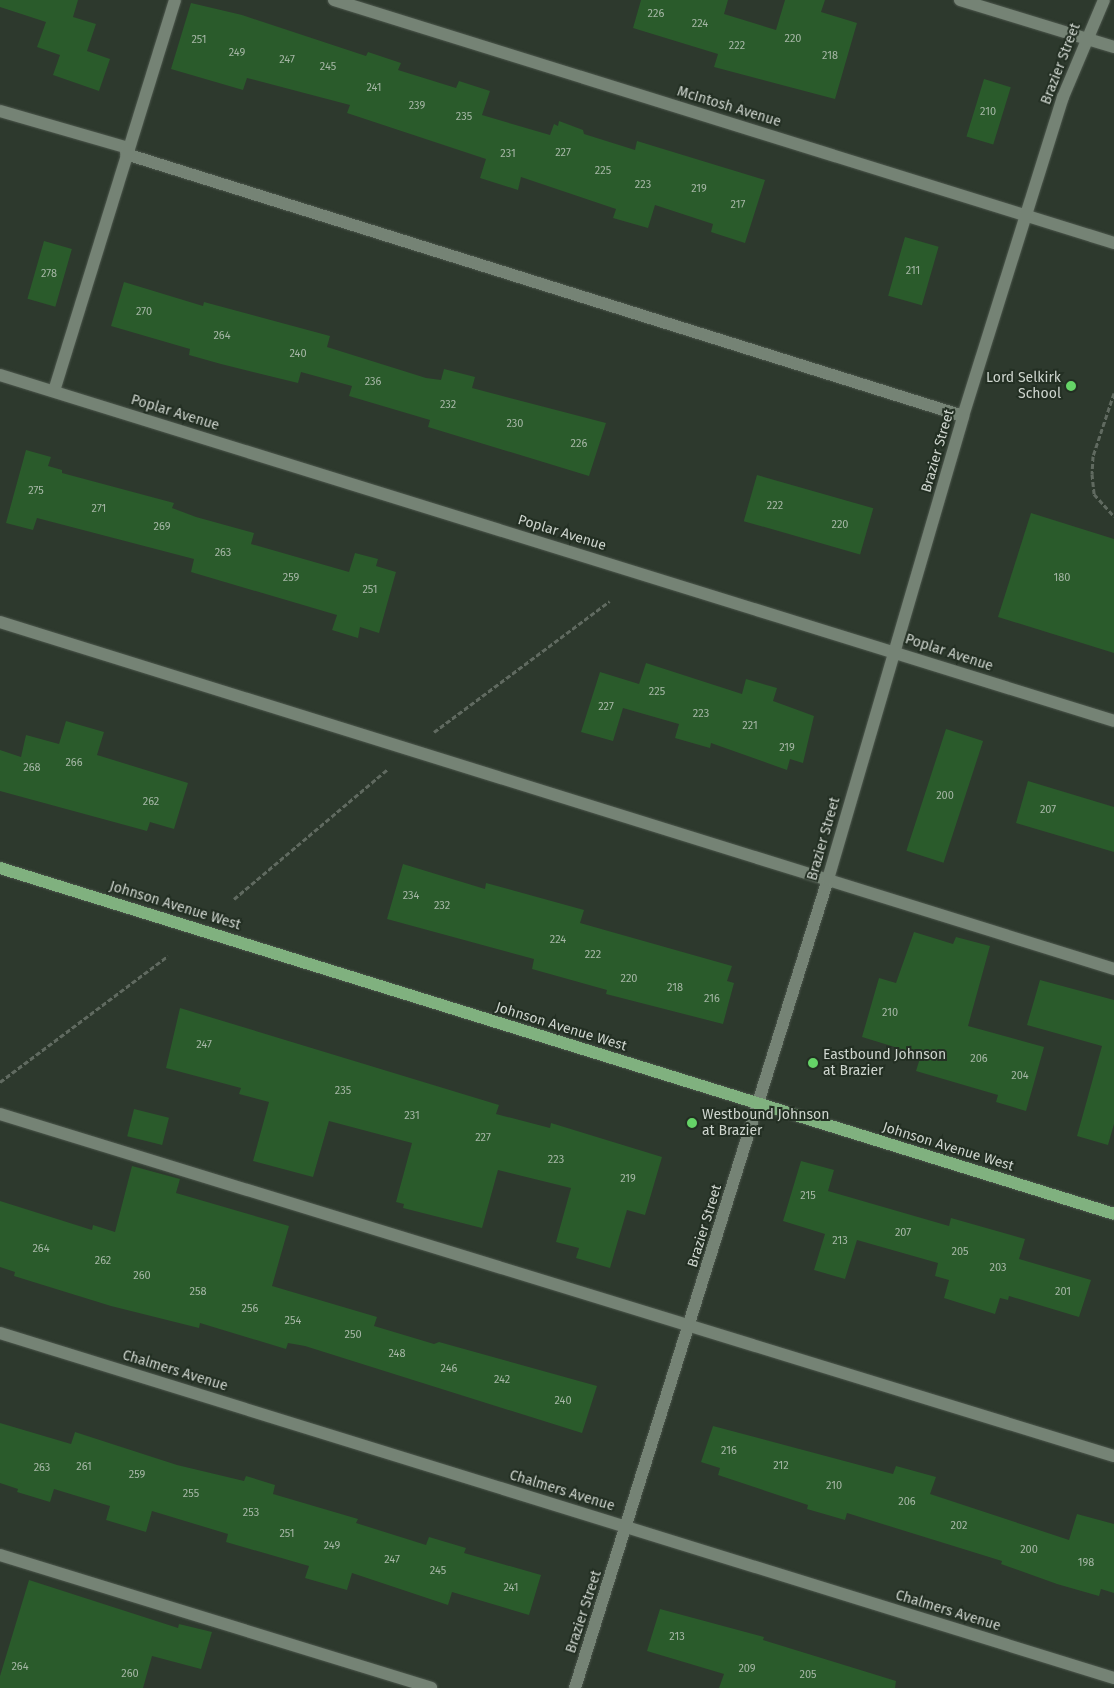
<!DOCTYPE html>
<html>
<head>
<meta charset="utf-8">
<style>
	body { margin:0 }
	#map { position:relative; width:1114px; height:1688px; overflow:hidden; background:#2d392d; font-family:"Fira Sans",sans-serif }
	div>[style] { position:absolute }
	[style*='--x'] { left:calc(var(--x)*1px); top:calc(var(--y)*1px); width:calc(var(--w)*1px); rotate:calc(var(--a)*1deg) }
	.building>* { inset:0; background:#2a5b2b; transform-origin:0 0 }
	.path>* { height:3px; margin-top:-1.5px; transform-origin:0; background:repeating-linear-gradient(90deg,#606a60 0 5px,transparent 0 7.5px) }
	.roads { filter:drop-shadow(0 0 1px #4c564c) drop-shadow(0 0 1px #4c564c) }
	.minor>* { height:12px; margin:-6px; padding:0 6px; transform-origin:6px; border-radius:6px; background:#758375 }
	.major>* { height:12px; margin:-6px; padding:0 6px; transform-origin:6px; border-radius:6px; background:#80b17f }
	.dots>* { width:14px; height:14px; translate:-50% -50%; box-sizing:border-box; border:2px solid #232f23; border-radius:50% }
	span { translate:-50% -50%; white-space:nowrap; text-align:center; line-height:1.15; -webkit-text-stroke:4px #232f23; paint-order:stroke }
	.number-label { font-size:11px; color:#a5b6a5 }
	.number-label span { -webkit-text-stroke-width:0 }
	.street-label { font-size:14px; color:#ced5ce }
	.poi-label { font-size:14px; color:#ced5ce }
	.right { translate:-100% -50%; text-align:right }
	.left { translate:0 -50%; text-align:left }
</style>
</head>
<body>
<div id="map">
	<div class="building">
		<div style="clip-path:polygon(0 0,78px 0,73px 17px,96px 24px,87px 51px,110px 59px,99px 91px,53px 75px,60px 55px,37px 47px,46px 22px,0 7px)"></div>
		<div style="clip-path:polygon(641px 0,728px 0,724px 14px,776px 30px,785px 0,825px 0,821px 12px,857px 23px,835px 99px,714px 67px,718px 54px,633px 28px)"></div>
		<div style="clip-path:polygon(191px 3px,242px 15px,366px 56px,368px 52px,401px 63px,398px 70px,456px 88px,459px 81px,490px 91px,482px 115px,550px 135px,554px 124px,558px 126px,559px 121px,583px 130px,584px 134px,635px 150px,637px 141px,765px 180px,745px 243px,711px 232px,713px 224px,655px 205px,648px 228px,613px 218px,616px 209px,521px 177px,518px 190px,480px 178px,486px 159px,347px 113px,350px 105px,247px 78px,243px 90px,171px 69px)"></div>
		<div style="left:984px;top:79px;width:28px;height:60px;rotate:17deg"></div>
		<div style="left:905px;top:237px;width:35px;height:61px;rotate:16deg"></div>
		<div style="left:44px;top:241px;width:29px;height:60px;rotate:16deg"></div>
		<div style="clip-path:polygon(124px 282px,203px 306px,204px 302px,330px 336px,327px 347px,426px 378px,441px 380px,444px 369px,475px 377px,472px 388px,606px 423px,589px 476px,428px 427px,430px 420px,349px 396px,352px 386px,301px 372px,298px 383px,221px 364px,189px 355px,190px 349px,111px 326px)"></div>
		<div style="clip-path:polygon(26px 450px,51px 457px,48px 466px,62px 470px,62px 473px,174px 503px,172px 508px,196px 517px,254px 533px,251px 544px,349px 572px,355px 553px,378px 559px,376px 566px,396px 572px,379px 633px,360px 627px,358px 638px,332px 630px,337px 615px,191px 572px,194px 559px,37px 518px,33px 530px,6px 523px)"></div>
		<div style="left:757px;top:475px;width:121px;height:48px;rotate:16deg"></div>
		<div style="clip-path:polygon(1031px 513px,1114px 539px,1114px 653px,998px 617px)"></div>
		<div style="clip-path:polygon(646px 663px,742px 694px,746px 679px,777px 688px,773px 701px,814px 716px,803px 763px,790px 759px,787px 770px,711px 743px,710px 748px,675px 738px,679px 724px,623px 708px,613px 741px,581px 732px,600px 672px,639px 684px)"></div>
		<div style="clip-path:polygon(66px 721px,104px 732px,97px 755px,188px 783px,174px 829px,150px 822px,147px 831px,0 791px,0 750px,21px 757px,26px 735px,59px 744px)"></div>
		<div style="left:946px;top:729px;width:39px;height:128px;rotate:18deg"></div>
		<div style="clip-path:polygon(1028px 781px,1114px 807px,1114px 852px,1016px 823px)"></div>
		<div style="clip-path:polygon(403px 864px,485px 889px,486px 883px,584px 910px,580px 923px,732px 966px,727px 981px,734px 983px,723px 1024px,606px 994px,607px 990px,532px 969px,534px 959px,387px 919px)"></div>
		<div style="clip-path:polygon(914px 932px,953px 944px,956px 937px,990px 946px,968px 1026px,1044px 1047px,1026px 1111px,996px 1102px,998px 1095px,916px 1071px,921px 1055px,862px 1037px,879px 978px,896px 983px)"></div>
		<div style="clip-path:polygon(1040px 980px,1114px 1000px,1114px 1124px,1108px 1145px,1077px 1136px,1102px 1046px,1027px 1025px)"></div>
		<div style="clip-path:polygon(180px 1008px,499px 1105px,496px 1114px,550px 1128px,551px 1123px,662px 1157px,645px 1215px,627px 1210px,610px 1268px,576px 1258px,579px 1248px,556px 1242px,571px 1188px,498px 1170px,482px 1228px,403px 1208px,404px 1204px,396px 1202px,412px 1143px,329px 1121px,313px 1177px,253px 1161px,269px 1102px,239px 1094px,241px 1088px,166px 1068px)"></div>
		<div style="left:134px;top:1109px;width:36px;height:28px;rotate:14deg"></div>
		<div style="clip-path:polygon(801px 1161px,834px 1170px,828px 1191px,949px 1226px,951px 1218px,1025px 1239px,1019px 1259px,1091px 1280px,1079px 1317px,1009px 1296px,1008px 1300px,1000px 1298px,995px 1314px,944px 1298px,949px 1280px,935px 1276px,938px 1263px,857px 1240px,845px 1279px,814px 1270px,825px 1234px,783px 1221px)"></div>
		<div style="clip-path:polygon(132px 1166px,180px 1179px,176px 1193px,289px 1226px,272px 1286px,377px 1317px,374px 1326px,434px 1344px,439px 1342px,597px 1386px,582px 1433px,305px 1346px,288px 1343px,286px 1349px,200px 1323px,199px 1328px,111px 1306px,14px 1276px,15px 1272px,0 1267px,0 1201px,92px 1230px,93px 1225px,115px 1232px)"></div>
		<div style="clip-path:polygon(0 1423px,71px 1444px,75px 1432px,177px 1465px,244px 1481px,246px 1476px,275px 1485px,273px 1494px,358px 1519px,356px 1523px,426px 1545px,429px 1537px,466px 1548px,464px 1553px,541px 1575px,529px 1615px,452px 1592px,448px 1605px,352px 1573px,347px 1590px,305px 1578px,309px 1566px,226px 1542px,228px 1534px,152px 1511px,146px 1532px,106px 1520px,110px 1506px,54px 1489px,50px 1502px,17px 1492px,18px 1489px,0 1483px)"></div>
		<div style="clip-path:polygon(713px 1426px,893px 1474px,896px 1466px,936px 1477px,930px 1494px,1069px 1540px,1077px 1514px,1114px 1524px,1114px 1593px,1101px 1589px,1099px 1596px,1057px 1584px,1001px 1564px,1002px 1561px,847px 1513px,845px 1520px,807px 1509px,808px 1505px,718px 1475px,720px 1468px,701px 1462px)"></div>
		<div style="clip-path:polygon(29px 1580px,178px 1628px,179px 1624px,212px 1632px,201px 1669px,152px 1656px,143px 1688px,0 1688px,0 1676px)"></div>
		<div style="clip-path:polygon(660px 1609px,764px 1637px,763px 1640px,896px 1681px,895px 1688px,719px 1688px,724px 1674px,647px 1651px)"></div>
	</div>
	<div class="path">
		<div style="--x:1114;--y:393;--w:66;--a:108.4"></div>
		<div style="--x:1093;--y:456;--w:18;--a:93"></div>
		<div style="--x:1092;--y:474;--w:20;--a:84"></div>
		<div style="--x:1094;--y:494;--w:30;--a:48"></div>
		<div style="--x:434;--y:732;--w:219;--a:-36.7"></div>
		<div style="--x:234;--y:899;--w:202;--a:-40.2"></div>
		<div style="--x:0;--y:1082;--w:210;--a:-36.9"></div>
	</div>
	<div class="roads">
		<div class="minor">
			<div style="--x:334;--y:0;--w:817;--a:17.3"></div>
			<div style="--x:960;--y:0;--w:161;--a:17"></div>
			<div style="--x:0;--y:111;--w:133;--a:16.1"></div>
			<div style="--x:126;--y:154;--w:877;--a:17.38"></div>
			<div style="--x:0;--y:375;--w:1166;--a:17.25"></div>
			<div style="--x:54;--y:391;--w:409;--a:-72.8"></div>
			<div style="--x:0;--y:622;--w:1167;--a:17.3"></div>
			<div style="--x:0;--y:1114;--w:1165;--a:17.07"></div>
			<div style="--x:0;--y:1333;--w:1166;--a:17.21"></div>
			<div style="--x:0;--y:1555;--w:451;--a:17.1"></div>
			<div style="--x:575;--y:1688;--w:848;--a:-72.63"></div>
			<div style="--x:828;--y:879;--w:482;--a:-73.7"></div>
			<div style="--x:963;--y:416;--w:334;--a:-72.6"></div>
			<div style="--x:1063;--y:97;--w:105;--a:-67.1"></div>
		</div>
		<div class="major">
			<div style="--x:0;--y:868;--w:1166;--a:17.25"></div>
		</div>
	</div>
	<div class="dots">
		<div style="left:1071px;top:386px;background:#65d467"></div>
		<div style="left:813px;top:1063px;background:#65d467"></div>
		<div style="left:692px;top:1123px;background:#65d467"></div>
	</div>
	<div class="number-label">
		<span style="left:656px;top:14px">226</span>
		<span style="left:700px;top:24px">224</span>
		<span style="left:793px;top:39px">220</span>
		<span style="left:199px;top:40px">251</span>
		<span style="left:737px;top:46px">222</span>
		<span style="left:237px;top:53px">249</span>
		<span style="left:830px;top:56px">218</span>
		<span style="left:287px;top:60px">247</span>
		<span style="left:328px;top:67px">245</span>
		<span style="left:374px;top:88px">241</span>
		<span style="left:417px;top:106px">239</span>
		<span style="left:988px;top:112px">210</span>
		<span style="left:464px;top:117px">235</span>
		<span style="left:563px;top:153px">227</span>
		<span style="left:508px;top:154px">231</span>
		<span style="left:603px;top:171px">225</span>
		<span style="left:643px;top:185px">223</span>
		<span style="left:699px;top:189px">219</span>
		<span style="left:738px;top:205px">217</span>
		<span style="left:913px;top:271px">211</span>
		<span style="left:49px;top:274px">278</span>
		<span style="left:144px;top:312px">270</span>
		<span style="left:222px;top:336px">264</span>
		<span style="left:298px;top:354px">240</span>
		<span style="left:373px;top:382px">236</span>
		<span style="left:448px;top:405px">232</span>
		<span style="left:515px;top:424px">230</span>
		<span style="left:579px;top:444px">226</span>
		<span style="left:36px;top:491px">275</span>
		<span style="left:775px;top:506px">222</span>
		<span style="left:99px;top:509px">271</span>
		<span style="left:840px;top:525px">220</span>
		<span style="left:162px;top:527px">269</span>
		<span style="left:223px;top:553px">263</span>
		<span style="left:291px;top:578px">259</span>
		<span style="left:1062px;top:578px">180</span>
		<span style="left:370px;top:590px">251</span>
		<span style="left:657px;top:692px">225</span>
		<span style="left:606px;top:707px">227</span>
		<span style="left:701px;top:714px">223</span>
		<span style="left:750px;top:726px">221</span>
		<span style="left:787px;top:748px">219</span>
		<span style="left:74px;top:763px">266</span>
		<span style="left:32px;top:768px">268</span>
		<span style="left:945px;top:796px">200</span>
		<span style="left:151px;top:802px">262</span>
		<span style="left:1048px;top:810px">207</span>
		<span style="left:411px;top:896px">234</span>
		<span style="left:442px;top:906px">232</span>
		<span style="left:558px;top:940px">224</span>
		<span style="left:593px;top:955px">222</span>
		<span style="left:629px;top:979px">220</span>
		<span style="left:675px;top:988px">218</span>
		<span style="left:712px;top:999px">216</span>
		<span style="left:890px;top:1013px">210</span>
		<span style="left:204px;top:1045px">247</span>
		<span style="left:979px;top:1059px">206</span>
		<span style="left:1020px;top:1076px">204</span>
		<span style="left:343px;top:1091px">235</span>
		<span style="left:412px;top:1116px">231</span>
		<span style="left:483px;top:1138px">227</span>
		<span style="left:556px;top:1160px">223</span>
		<span style="left:628px;top:1179px">219</span>
		<span style="left:808px;top:1196px">215</span>
		<span style="left:903px;top:1233px">207</span>
		<span style="left:840px;top:1241px">213</span>
		<span style="left:41px;top:1249px">264</span>
		<span style="left:960px;top:1252px">205</span>
		<span style="left:103px;top:1261px">262</span>
		<span style="left:998px;top:1268px">203</span>
		<span style="left:142px;top:1276px">260</span>
		<span style="left:198px;top:1292px">258</span>
		<span style="left:1063px;top:1292px">201</span>
		<span style="left:250px;top:1309px">256</span>
		<span style="left:293px;top:1321px">254</span>
		<span style="left:353px;top:1335px">250</span>
		<span style="left:397px;top:1354px">248</span>
		<span style="left:449px;top:1369px">246</span>
		<span style="left:502px;top:1380px">242</span>
		<span style="left:563px;top:1401px">240</span>
		<span style="left:729px;top:1451px">216</span>
		<span style="left:781px;top:1466px">212</span>
		<span style="left:84px;top:1467px">261</span>
		<span style="left:42px;top:1468px">263</span>
		<span style="left:137px;top:1475px">259</span>
		<span style="left:834px;top:1486px">210</span>
		<span style="left:191px;top:1494px">255</span>
		<span style="left:907px;top:1502px">206</span>
		<span style="left:251px;top:1513px">253</span>
		<span style="left:959px;top:1526px">202</span>
		<span style="left:287px;top:1534px">251</span>
		<span style="left:332px;top:1546px">249</span>
		<span style="left:1029px;top:1550px">200</span>
		<span style="left:392px;top:1560px">247</span>
		<span style="left:1086px;top:1563px">198</span>
		<span style="left:438px;top:1571px">245</span>
		<span style="left:511px;top:1588px">241</span>
		<span style="left:677px;top:1637px">213</span>
		<span style="left:20px;top:1667px">264</span>
		<span style="left:747px;top:1669px">209</span>
		<span style="left:130px;top:1674px">260</span>
		<span style="left:808px;top:1675px">205</span>
	</div>
	<div class="street-label">
		<span style="left:1061px;top:64px;rotate:-69deg">Brazier Street</span>
		<span style="left:729px;top:107px;rotate:17deg">McIntosh Avenue</span>
		<span style="left:175px;top:413px;rotate:17deg">Poplar Avenue</span>
		<span style="left:938px;top:451px;rotate:-74deg">Brazier Street</span>
		<span style="left:562px;top:533px;rotate:17deg">Poplar Avenue</span>
		<span style="left:949px;top:653px;rotate:18deg">Poplar Avenue</span>
		<span style="left:824px;top:839px;rotate:-74deg">Brazier Street</span>
		<span style="left:175px;top:906px;rotate:17deg">Johnson Avenue West</span>
		<span style="left:561px;top:1027px;rotate:17deg">Johnson Avenue West</span>
		<span style="left:948px;top:1147px;rotate:17deg">Johnson Avenue West</span>
		<span style="left:705px;top:1226px;rotate:-73deg">Brazier Street</span>
		<span style="left:175px;top:1371px;rotate:17deg">Chalmers Avenue</span>
		<span style="left:562px;top:1491px;rotate:17deg">Chalmers Avenue</span>
		<span style="left:948px;top:1611px;rotate:17deg">Chalmers Avenue</span>
		<span style="left:584px;top:1612px;rotate:-72deg">Brazier Street</span>
	</div>
	<div class="poi-label">
		<span class="right" style="left:1061px;top:386px">Lord Selkirk<br>School</span>
		<span class="left" style="left:823px;top:1063px">Eastbound Johnson<br>at Brazier</span>
		<span class="left" style="left:702px;top:1123px">Westbound Johnson<br>at Brazier</span>
	</div>
</div>
</body>
</html>
